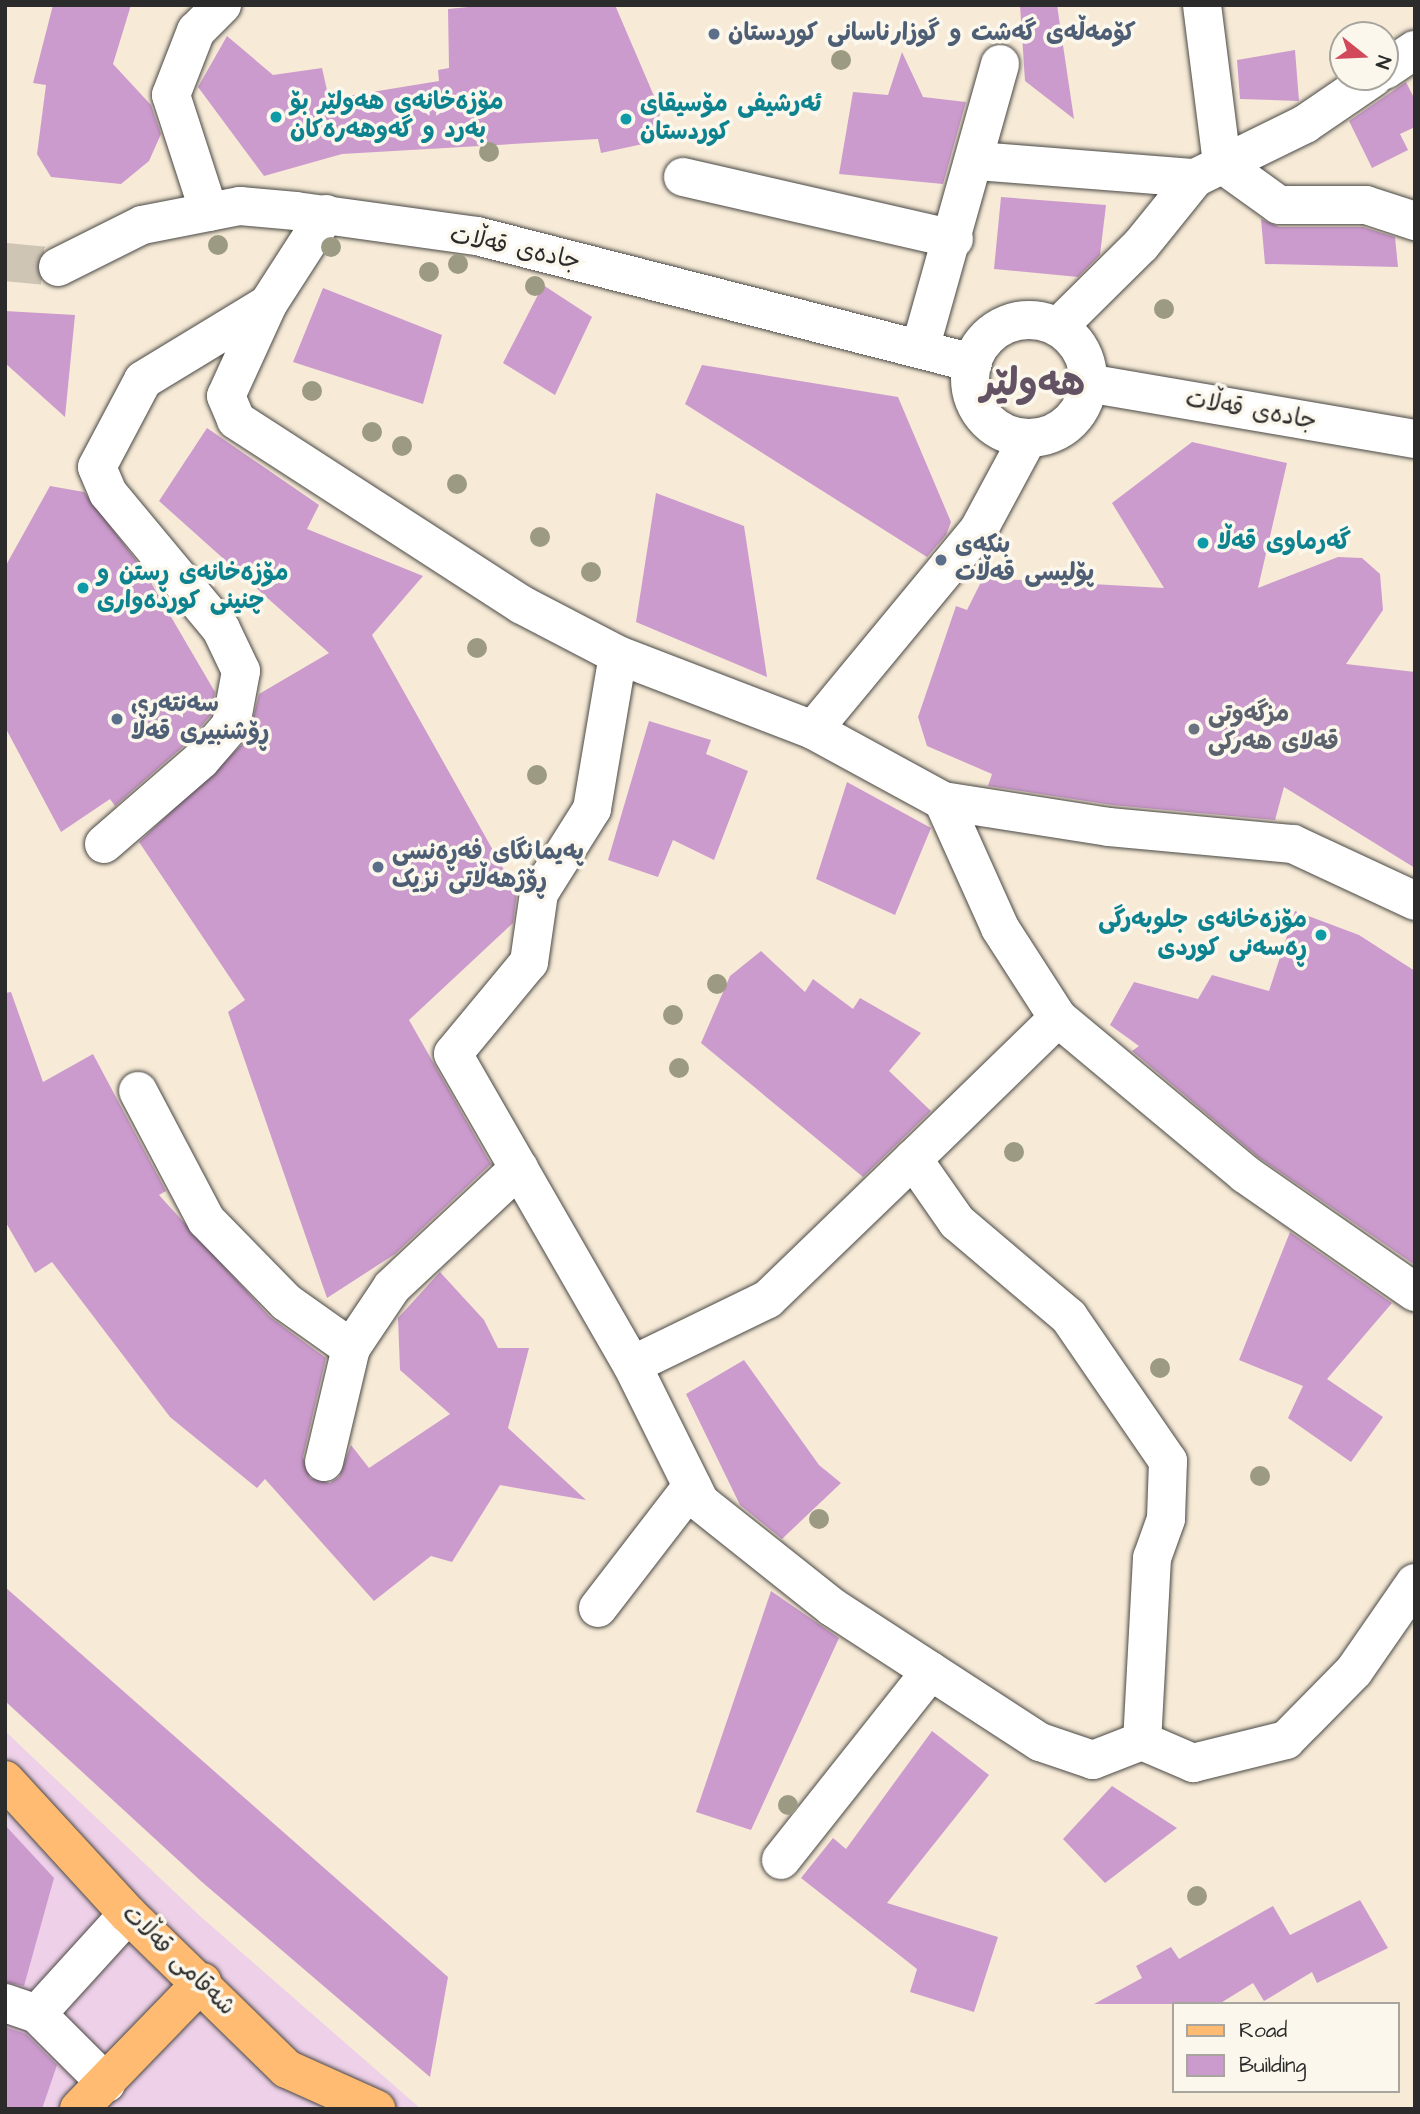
<!DOCTYPE html>
<html>
<head>
<meta charset="utf-8">
<style>
	body { margin:0 }
	#map { position:relative; width:1420px; height:2114px; overflow:hidden; background:#f7ebd7; font-family:"Architects Daughter","Playpen Sans Arabic",sans-serif }
	div>[style] { position:absolute }
	[style*='--x'] { left:calc(var(--x)*1px); top:calc(var(--y)*1px); width:calc(var(--w)*1px); rotate:calc(var(--a)*1deg) }
	.built>* { inset:0; background:#eed0e8 }
	.building>* { inset:0; background:#cc9bcd }
	.minor-tunnel>* { height:38px; margin-top:-19px; transform-origin:0; background:repeating-linear-gradient(90deg,#cec5b5 0 38px,transparent 0 57px) }
	.roads { filter:drop-shadow(0 0 2px #4a4845) drop-shadow(0 0 2px #4a4845) }
	.minor>* { height:38px; margin:-19px; padding:0 19px; transform-origin:19px; border-radius:19px; background:#fff }
	.minor>.ring { margin:-19px; padding:0; box-sizing:content-box; background:none; border:38px solid #fff; border-radius:50% }
	.major>* { height:38px; margin:-19px; padding:0 19px; transform-origin:19px; border-radius:19px; background:#ffbb71 }
	.trees>* { width:20px; height:20px; margin:-10px; border-radius:50%; background:#9c9a82 }
	.dots>* { width:19px; height:19px; translate:-50% -50%; box-sizing:border-box; border:4px solid #fbf7ec; border-radius:50% }
	span { translate:-50% -50%; white-space:nowrap; text-align:center; line-height:1.15; -webkit-text-stroke:7px #fbf7ec; paint-order:stroke }
	.service-label { font-size:24px; color:#4e5e75; font-weight:700 }
	.left { translate:0 -50%; text-align:left }
	.culture-label { font-size:24px; color:#0d838f; font-weight:700 }
	.right { translate:-100% -50%; text-align:right }
	.street-label { font-size:24px; color:#2b2b2b }
	.worship-label { font-size:24px; color:#5b616d; font-weight:700 }
	.town-label { font-size:38px; color:#635264; font-weight:700 }
	.frame { position:absolute; inset:0; border:7px solid #2b2b2b; pointer-events:none }
	.legend { position:absolute; left:1172px; top:2002px; width:228px; height:91px; box-sizing:border-box; background:#fbf7ec; border:2px solid #a8a59f; margin:0; padding:9px 12px; list-style:none; font-size:21px; color:#2b2b2b }
	.legend li { display:flex; align-items:center; gap:14px; height:35px }
	.legend b { width:35px; border:2px solid #a8a59f }
	.north { position:absolute; left:1329px; top:21px; width:70px; height:70px; box-sizing:border-box; background:#fbf7ec; border:2px solid #a8a59f; border-radius:50%; rotate:108deg; font-size:19px; font-weight:700; line-height:28px; text-align:center; color:#2b2b2b }
	.north::after { content:''; display:block; margin:auto; width:24px; height:32px; background:#d1495b; clip-path:polygon(50% 0,100% 100%,50% 72%,0 100%) }
</style>
</head>
<body>
<div id="map">
	<div class="built">
		<div style="clip-path:polygon(5px 1731px,200px 1916px,421px 2109px,5px 2109px)"></div>
	</div>
	<div class="building">
		<div style="clip-path:polygon(53px 5px,131px 5px,113px 64px,151px 105px,161px 134px,149px 161px,121px 184px,51px 177px,37px 154px,46px 85px,33px 83px)"></div>
		<div style="clip-path:polygon(489px 5px,615px 5px,660px 110px,657px 141px,601px 153px,598px 139px,342px 154px,264px 176px,198px 87px,227px 36px,273px 75px,322px 68px,329px 99px,439px 81px,438px 70px,449px 68px,448px 9px)"></div>
		<div style="clip-path:polygon(1020px 5px,1057px 5px,1074px 119px,1025px 81px)"></div>
		<div style="clip-path:polygon(1295px 50px,1299px 101px,1240px 99px,1237px 60px)"></div>
		<div style="clip-path:polygon(902px 52px,923px 97px,966px 102px,943px 184px,839px 174px,853px 92px,888px 95px)"></div>
		<div style="clip-path:polygon(1406px 82px,1415px 100px,1415px 127px,1400px 134px,1408px 150px,1372px 168px,1349px 121px)"></div>
		<div style="clip-path:polygon(1001px 197px,1106px 205px,1100px 255px,1078px 277px,994px 269px)"></div>
		<div style="clip-path:polygon(1261px 219px,1279px 227px,1363px 227px,1395px 237px,1398px 267px,1265px 264px)"></div>
		<div style="clip-path:polygon(543px 285px,592px 317px,555px 395px,503px 363px)"></div>
		<div style="clip-path:polygon(323px 288px,442px 335px,423px 404px,293px 362px)"></div>
		<div style="clip-path:polygon(5px 311px,75px 315px,65px 417px,5px 363px)"></div>
		<div style="clip-path:polygon(702px 365px,898px 397px,951px 522px,946px 535px,927px 557px,685px 404px)"></div>
		<div style="clip-path:polygon(207px 428px,319px 505px,307px 529px,423px 576px,372px 635px,517px 893px,513px 923px,409px 1020px,491px 1164px,395px 1254px,327px 1298px,228px 1012px,245px 1000px,139px 842px,248px 739px,259px 694px,329px 653px,159px 501px)"></div>
		<div style="clip-path:polygon(1192px 442px,1287px 463px,1258px 588px,1338px 557px,1362px 558px,1380px 574px,1383px 610px,1346px 664px,1415px 672px,1415px 868px,1284px 787px,1275px 820px,1112px 805px,988px 786px,992px 774px,927px 746px,918px 717px,956px 606px,967px 610px,983px 578px,1164px 588px,1112px 503px)"></div>
		<div style="clip-path:polygon(50px 486px,84px 492px,143px 569px,215px 692px,211px 715px,185px 745px,115px 806px,110px 799px,61px 832px,5px 727px,5px 567px)"></div>
		<div style="clip-path:polygon(656px 493px,744px 526px,767px 677px,636px 622px)"></div>
		<div style="clip-path:polygon(649px 721px,711px 740px,706px 754px,748px 771px,714px 860px,673px 840px,658px 877px,608px 860px)"></div>
		<div style="clip-path:polygon(847px 782px,931px 828px,895px 915px,816px 879px)"></div>
		<div style="clip-path:polygon(1295px 911px,1359px 935px,1415px 971px,1415px 1265px,1258px 1157px,1132px 1051px,1139px 1046px,1110px 1025px,1134px 982px,1198px 999px,1212px 975px,1269px 991px)"></div>
		<div style="clip-path:polygon(761px 951px,805px 992px,813px 979px,853px 1009px,860px 998px,921px 1033px,889px 1071px,931px 1111px,863px 1177px,701px 1043px,730px 976px)"></div>
		<div style="clip-path:polygon(11px 992px,43px 1082px,93px 1054px,166px 1191px,159px 1195px,270px 1317px,326px 1358px,303px 1457px,310px 1478px,330px 1483px,339px 1477px,351px 1445px,369px 1468px,450px 1414px,400px 1370px,398px 1318px,440px 1272px,484px 1320px,498px 1348px,529px 1348px,508px 1428px,586px 1500px,500px 1485px,452px 1562px,431px 1556px,374px 1601px,265px 1479px,257px 1488px,170px 1417px,52px 1262px,35px 1273px,5px 1221px,5px 993px)"></div>
		<div style="clip-path:polygon(1290px 1232px,1392px 1303px,1327px 1379px,1383px 1417px,1351px 1462px,1288px 1418px,1303px 1386px,1239px 1360px)"></div>
		<div style="clip-path:polygon(744px 1360px,819px 1465px,841px 1483px,782px 1539px,740px 1505px,686px 1394px)"></div>
		<div style="clip-path:polygon(5px 1587px,448px 1977px,430px 2077px,202px 1882px,5px 1701px)"></div>
		<div style="clip-path:polygon(771px 1591px,839px 1638px,751px 1830px,696px 1812px)"></div>
		<div style="clip-path:polygon(932px 1731px,989px 1775px,887px 1903px,998px 1937px,974px 2012px,910px 1992px,917px 1969px,801px 1878px,833px 1838px,846px 1849px)"></div>
		<div style="clip-path:polygon(1112px 1786px,1177px 1828px,1105px 1883px,1063px 1839px)"></div>
		<div style="clip-path:polygon(5px 1825px,54px 1878px,24px 1986px,5px 1982px)"></div>
		<div style="clip-path:polygon(1360px 1900px,1388px 1948px,1317px 1983px,1312px 1972px,1264px 2001px,1253px 1983px,1219px 2004px,1094px 2004px,1142px 1978px,1136px 1966px,1171px 1947px,1179px 1959px,1273px 1906px,1290px 1935px)"></div>
		<div style="clip-path:polygon(5px 2027px,26px 2034px,57px 2065px,42px 2109px,5px 2109px)"></div>
	</div>
	<div class="minor-tunnel">
		<div style="--x:5;--y:262;--w:53;--a:5.4"></div>
	</div>
	<div class="roads">
		<div class="minor">
			<div style="--x:1202;--y:5;--w:160;--a:82.8"></div>
			<div style="--x:1222;--y:164;--w:70;--a:35.7"></div>
			<div style="--x:1279;--y:205;--w:87;--a:0"></div>
			<div style="--x:1366;--y:205;--w:52;--a:18.1"></div>
			<div style="--x:1385;--y:70;--w:36;--a:-34"></div>
			<div style="--x:977;--y:161;--w:219;--a:4.5"></div>
			<div style="--x:683;--y:177;--w:278;--a:12.9"></div>
			<div style="--x:209;--y:212;--w:123;--a:-108"></div>
			<div style="--x:171;--y:95;--w:69;--a:-68.7"></div>
			<div style="--x:196;--y:31;--w:37;--a:-45"></div>
			<div style="--x:326;--y:214;--w:107;--a:122.8"></div>
			<div style="--x:268;--y:304;--w:101;--a:114.5"></div>
			<div style="--x:226;--y:396;--w:26;--a:67"></div>
			<div style="--x:236;--y:420;--w:341;--a:32.9"></div>
			<div style="--x:522;--y:605;--w:108;--a:27.5"></div>
			<div style="--x:618;--y:655;--w:209;--a:21"></div>
			<div style="--x:813;--y:730;--w:148;--a:28.6"></div>
			<div style="--x:943;--y:801;--w:139;--a:65.8"></div>
			<div style="--x:1000;--y:928;--w:107;--a:57.2"></div>
			<div style="--x:1058;--y:1018;--w:202;--a:135.8"></div>
			<div style="--x:913;--y:1159;--w:77;--a:55.1"></div>
			<div style="--x:957;--y:1222;--w:147;--a:40.3"></div>
			<div style="--x:1069;--y:1317;--w:175;--a:55.5"></div>
			<div style="--x:1168;--y:1461;--w:58;--a:92"></div>
			<div style="--x:1166;--y:1519;--w:41;--a:109.7"></div>
			<div style="--x:1152;--y:1558;--w:183;--a:93.1"></div>
			<div style="--x:58;--y:267;--w:94;--a:-26.6"></div>
			<div style="--x:142;--y:225;--w:100;--a:-11"></div>
			<div style="--x:240;--y:206;--w:56;--a:5.1"></div>
			<div style="--x:296;--y:211;--w:183;--a:7.9"></div>
			<div style="--x:477;--y:236;--w:512;--a:14.36"></div>
			<div class="ring" style="left:970px;top:320px;width:80px;height:80px"></div>
			<div style="--x:1058;--y:327;--w:117;--a:-44.7"></div>
			<div style="--x:1141;--y:245;--w:86;--a:-51.1"></div>
			<div style="--x:1195;--y:178;--w:123;--a:-26.1"></div>
			<div style="--x:1305;--y:124;--w:83;--a:-34.3"></div>
			<div style="--x:920;--y:349;--w:296;--a:-74.3"></div>
			<div style="--x:1087;--y:383;--w:333;--a:9.7"></div>
			<div style="--x:618;--y:655;--w:156;--a:99.6"></div>
			<div style="--x:592;--y:809;--w:99;--a:122.2"></div>
			<div style="--x:539;--y:893;--w:70;--a:98.2"></div>
			<div style="--x:529;--y:962;--w:119;--a:129.6"></div>
			<div style="--x:453;--y:1054;--w:359;--a:60.1"></div>
			<div style="--x:632;--y:1365;--w:153;--a:63.6"></div>
			<div style="--x:700;--y:1502;--w:169;--a:38.5"></div>
			<div style="--x:832;--y:1607;--w:248;--a:33"></div>
			<div style="--x:1040;--y:1742;--w:56;--a:18.8"></div>
			<div style="--x:1093;--y:1760;--w:53;--a:-21.2"></div>
			<div style="--x:1142;--y:1741;--w:56;--a:23.3"></div>
			<div style="--x:1193;--y:1763;--w:96;--a:-13.9"></div>
			<div style="--x:1286;--y:1740;--w:97;--a:-45.4"></div>
			<div style="--x:1354;--y:1671;--w:107;--a:-55.3"></div>
			<div style="--x:813;--y:730;--w:261;--a:-50.4"></div>
			<div style="--x:979;--y:529;--w:103;--a:-61.7"></div>
			<div style="--x:943;--y:801;--w:168;--a:8.9"></div>
			<div style="--x:1109;--y:827;--w:185;--a:5.3"></div>
			<div style="--x:1293;--y:844;--w:135;--a:25"></div>
			<div style="--x:104;--y:844;--w:128;--a:-40.9"></div>
			<div style="--x:201;--y:760;--w:46;--a:-49.4"></div>
			<div style="--x:231;--y:725;--w:55;--a:-79.5"></div>
			<div style="--x:241;--y:671;--w:47;--a:-115.5"></div>
			<div style="--x:221;--y:629;--w:177;--a:-129.7"></div>
			<div style="--x:108;--y:493;--w:28;--a:-113"></div>
			<div style="--x:97;--y:467;--w:98;--a:-62.1"></div>
			<div style="--x:143;--y:380;--w:146;--a:-31.3"></div>
			<div style="--x:1058;--y:1018;--w:244;--a:39.8"></div>
			<div style="--x:1245;--y:1174;--w:207;--a:34.8"></div>
			<div style="--x:138;--y:1091;--w:146;--a:62.2"></div>
			<div style="--x:206;--y:1220;--w:115;--a:45.7"></div>
			<div style="--x:286;--y:1302;--w:80;--a:35.3"></div>
			<div style="--x:632;--y:1365;--w:151;--a:-25.9"></div>
			<div style="--x:768;--y:1299;--w:202;--a:-44"></div>
			<div style="--x:324;--y:1462;--w:117;--a:-76.7"></div>
			<div style="--x:351;--y:1348;--w:73;--a:-56.1"></div>
			<div style="--x:392;--y:1287;--w:174;--a:-43.1"></div>
			<div style="--x:598;--y:1608;--w:154;--a:-52.4"></div>
			<div style="--x:781;--y:1860;--w:241;--a:-51.6"></div>
			<div style="--x:5;--y:2003;--w:34;--a:19"></div>
			<div style="--x:37;--y:2014;--w:98;--a:45"></div>
			<div style="--x:37;--y:2014;--w:135;--a:-47.7"></div>
		</div>
		<div class="major">
			<div style="--x:5;--y:1780;--w:182;--a:47.5"></div>
			<div style="--x:128;--y:1914;--w:222;--a:44.3"></div>
			<div style="--x:287;--y:2069;--w:98;--a:24.2"></div>
			<div style="--x:79;--y:2109;--w:177;--a:-45.9"></div>
		</div>
	</div>
	<div class="trees">
		<div style="left:841px;top:60px"></div>
		<div style="left:489px;top:152px"></div>
		<div style="left:218px;top:245px"></div>
		<div style="left:331px;top:247px"></div>
		<div style="left:458px;top:264px"></div>
		<div style="left:429px;top:272px"></div>
		<div style="left:535px;top:286px"></div>
		<div style="left:1164px;top:309px"></div>
		<div style="left:312px;top:391px"></div>
		<div style="left:372px;top:432px"></div>
		<div style="left:402px;top:446px"></div>
		<div style="left:457px;top:484px"></div>
		<div style="left:540px;top:537px"></div>
		<div style="left:591px;top:572px"></div>
		<div style="left:477px;top:648px"></div>
		<div style="left:537px;top:775px"></div>
		<div style="left:717px;top:984px"></div>
		<div style="left:673px;top:1015px"></div>
		<div style="left:679px;top:1068px"></div>
		<div style="left:1014px;top:1152px"></div>
		<div style="left:1160px;top:1368px"></div>
		<div style="left:1260px;top:1476px"></div>
		<div style="left:819px;top:1519px"></div>
		<div style="left:788px;top:1805px"></div>
		<div style="left:1197px;top:1896px"></div>
	</div>
	<div class="dots">
		<div style="left:714px;top:34px;background:#5c6f8a"></div>
		<div style="left:276px;top:117px;background:#0f9aa8"></div>
		<div style="left:626px;top:119px;background:#0f9aa8"></div>
		<div style="left:1203px;top:543px;background:#0f9aa8"></div>
		<div style="left:941px;top:560px;background:#5c6f8a"></div>
		<div style="left:83px;top:588px;background:#0f9aa8"></div>
		<div style="left:117px;top:719px;background:#5c6f8a"></div>
		<div style="left:1194px;top:729px;background:#6b7280"></div>
		<div style="left:378px;top:867px;background:#5c6f8a"></div>
		<div style="left:1321px;top:935px;background:#0f9aa8"></div>
	</div>
	<div class="service-label">
		<span class="left" style="left:728px;top:34px">کۆمەڵەی گەشت و گوزارناسانی کوردستان</span>
		<span class="left" style="left:955px;top:560px">بنکەی<br>پۆلیسی قەڵات</span>
		<span class="left" style="left:131px;top:719px">سەنتەری<br>ڕۆشنبیری قەڵا</span>
		<span class="left" style="left:392px;top:867px">پەیمانگای فەڕەنسی<br>ڕۆژهەڵاتی نزیک</span>
	</div>
	<div class="culture-label">
		<span class="left" style="left:290px;top:117px">مۆزەخانەی هەولێر بۆ<br>بەرد و گەوهەرەکان</span>
		<span class="left" style="left:640px;top:119px">ئەرشیفی مۆسیقای<br>کوردستان</span>
		<span class="left" style="left:1217px;top:543px">گەرماوی قەڵا</span>
		<span class="left" style="left:97px;top:588px">مۆزەخانەی ڕستن و<br>چنینی کوردەواری</span>
		<span class="right" style="left:1307px;top:935px">مۆزەخانەی جلوبەرگی<br>ڕەسەنی کوردی</span>
	</div>
	<div class="street-label">
		<span style="left:515px;top:249px;rotate:12deg">جادەی قەڵات</span>
		<span style="left:1251px;top:411px;rotate:10deg">جادەی قەڵات</span>
		<span style="left:178px;top:1961px;rotate:44deg">شەقامی قەڵات</span>
	</div>
	<div class="worship-label">
		<span class="left" style="left:1208px;top:729px">مزگەوتی<br>قەلای هەرکی</span>
	</div>
	<div class="town-label">
		<span style="left:1033px;top:385px">ھەولێر</span>
	</div>
	<div class="frame"></div>
	<ul class="legend">
	<li><b style="height:9px;background:#ffbb71"></b>Road</li>
	<li><b style="height:19px;background:#cc9bcd"></b>Building</li>
	</ul>
	<div class="north">N</div>
</div>
</body>
</html>
